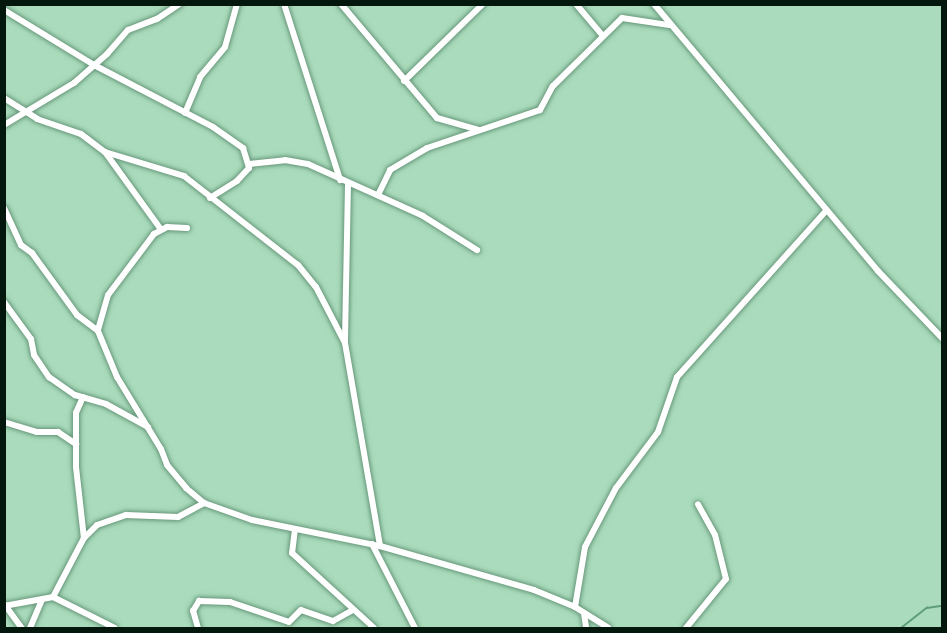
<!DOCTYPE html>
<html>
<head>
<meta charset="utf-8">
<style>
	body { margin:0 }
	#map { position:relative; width:947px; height:633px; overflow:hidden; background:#a9dbbc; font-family:"PT Serif",serif }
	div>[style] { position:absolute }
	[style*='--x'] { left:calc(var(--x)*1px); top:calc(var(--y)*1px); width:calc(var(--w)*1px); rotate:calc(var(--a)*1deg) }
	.stream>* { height:1.5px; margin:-0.75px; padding:0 0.75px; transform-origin:0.75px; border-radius:0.75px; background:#5f9d7a }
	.roads { filter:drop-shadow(0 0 2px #68987b) drop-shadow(0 0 2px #68987b) }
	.minor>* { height:6px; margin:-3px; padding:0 3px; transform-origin:3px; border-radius:3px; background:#fff }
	span { translate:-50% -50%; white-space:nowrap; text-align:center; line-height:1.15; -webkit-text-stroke:4.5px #a9dbbc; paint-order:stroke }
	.frame { position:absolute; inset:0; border:6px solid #04170d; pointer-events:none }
</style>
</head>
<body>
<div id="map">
	<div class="stream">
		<div style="--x:901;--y:628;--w:33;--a:-38"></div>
		<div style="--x:927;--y:608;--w:15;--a:-8"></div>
	</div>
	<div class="roads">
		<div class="minor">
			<div style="--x:284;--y:4;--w:185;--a:72.3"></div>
			<div style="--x:341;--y:4;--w:149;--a:49.9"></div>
			<div style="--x:437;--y:118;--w:44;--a:15.9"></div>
			<div style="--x:576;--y:4;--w:42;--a:49.8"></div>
			<div style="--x:654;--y:4;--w:349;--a:50"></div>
			<div style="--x:878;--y:271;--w:93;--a:46.3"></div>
			<div style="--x:4;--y:10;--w:105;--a:31.4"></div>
			<div style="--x:94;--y:65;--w:134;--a:27.5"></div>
			<div style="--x:213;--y:127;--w:37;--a:35"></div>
			<div style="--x:243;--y:148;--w:21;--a:73"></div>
			<div style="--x:249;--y:168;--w:18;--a:133"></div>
			<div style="--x:237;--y:181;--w:32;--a:148"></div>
			<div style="--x:404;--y:81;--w:110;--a:-44.3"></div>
			<div style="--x:4;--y:98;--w:39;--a:32"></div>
			<div style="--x:37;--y:119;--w:46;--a:18.8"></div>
			<div style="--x:81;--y:134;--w:30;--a:37"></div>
			<div style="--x:105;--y:152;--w:83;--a:16.9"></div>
			<div style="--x:184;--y:176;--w:145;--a:38"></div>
			<div style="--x:298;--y:265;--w:28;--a:51"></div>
			<div style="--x:316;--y:287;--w:63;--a:62.6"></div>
			<div style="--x:185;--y:113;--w:39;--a:-67"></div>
			<div style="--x:200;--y:77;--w:39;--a:-50"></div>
			<div style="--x:225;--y:47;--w:45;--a:-74.4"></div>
			<div style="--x:4;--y:125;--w:82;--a:-31"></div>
			<div style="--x:74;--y:83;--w:44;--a:-41.3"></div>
			<div style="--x:107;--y:54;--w:32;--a:-49"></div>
			<div style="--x:128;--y:30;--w:31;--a:-21"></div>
			<div style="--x:157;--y:19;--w:27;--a:-34"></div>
			<div style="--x:105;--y:152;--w:94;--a:54.1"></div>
			<div style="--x:249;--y:164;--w:36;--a:-6"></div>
			<div style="--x:285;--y:160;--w:23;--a:10"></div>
			<div style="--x:308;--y:164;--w:126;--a:24.3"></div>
			<div style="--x:423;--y:216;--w:64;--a:32.2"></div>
			<div style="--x:348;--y:184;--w:159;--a:91.1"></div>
			<div style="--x:345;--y:343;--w:206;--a:80.2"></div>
			<div style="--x:378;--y:195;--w:28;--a:-64"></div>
			<div style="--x:390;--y:170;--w:43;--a:-30.7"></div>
			<div style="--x:427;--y:148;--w:119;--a:-18.6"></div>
			<div style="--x:540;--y:110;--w:27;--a:-62"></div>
			<div style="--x:553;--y:86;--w:97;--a:-44.6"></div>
			<div style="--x:622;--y:18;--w:48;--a:8.5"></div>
			<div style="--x:4;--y:208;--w:41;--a:65.3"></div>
			<div style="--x:21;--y:245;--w:14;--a:36"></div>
			<div style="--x:32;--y:253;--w:77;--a:54"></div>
			<div style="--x:77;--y:315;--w:26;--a:37"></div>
			<div style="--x:187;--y:228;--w:20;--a:-177"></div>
			<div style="--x:167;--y:227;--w:15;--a:152"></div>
			<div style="--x:154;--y:234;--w:76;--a:127"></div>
			<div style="--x:108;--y:295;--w:37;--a:106"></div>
			<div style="--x:98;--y:331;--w:50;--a:67.6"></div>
			<div style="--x:117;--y:377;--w:84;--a:58.6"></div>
			<div style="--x:161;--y:449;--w:17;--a:69"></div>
			<div style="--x:167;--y:465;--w:30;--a:50"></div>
			<div style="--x:186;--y:488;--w:23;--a:40"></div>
			<div style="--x:204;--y:503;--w:51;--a:19.5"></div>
			<div style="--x:252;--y:520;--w:131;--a:11.5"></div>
			<div style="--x:380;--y:546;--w:160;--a:15.9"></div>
			<div style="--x:534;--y:590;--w:44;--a:22.5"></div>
			<div style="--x:575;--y:607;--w:39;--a:32"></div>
			<div style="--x:4;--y:302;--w:46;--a:53.9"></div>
			<div style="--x:31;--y:339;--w:16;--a:79"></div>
			<div style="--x:34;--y:355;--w:27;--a:56"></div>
			<div style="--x:49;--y:377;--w:32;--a:35"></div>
			<div style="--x:75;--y:395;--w:32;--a:16"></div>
			<div style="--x:106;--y:404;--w:48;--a:28.7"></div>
			<div style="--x:83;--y:397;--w:17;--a:114"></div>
			<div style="--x:76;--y:413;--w:54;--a:90"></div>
			<div style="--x:76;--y:467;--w:71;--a:83.6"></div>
			<div style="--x:4;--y:422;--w:34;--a:17"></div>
			<div style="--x:37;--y:432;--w:21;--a:0"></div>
			<div style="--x:58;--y:432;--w:22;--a:34"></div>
			<div style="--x:295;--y:529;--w:24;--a:97"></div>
			<div style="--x:292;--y:553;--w:111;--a:42.4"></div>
			<div style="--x:372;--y:544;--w:94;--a:62.9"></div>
			<div style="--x:53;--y:597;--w:69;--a:26.6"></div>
			<div style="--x:5;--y:605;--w:29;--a:54"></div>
			<div style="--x:4;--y:606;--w:50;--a:-10.4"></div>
			<div style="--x:53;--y:597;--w:67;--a:-62.3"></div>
			<div style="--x:84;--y:538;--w:18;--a:-45"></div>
			<div style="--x:97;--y:525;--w:31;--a:-19"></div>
			<div style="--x:126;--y:515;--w:52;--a:2.2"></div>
			<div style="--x:178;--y:517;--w:30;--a:-28"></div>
			<div style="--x:575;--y:607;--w:61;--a:-80.5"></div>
			<div style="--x:585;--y:547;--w:67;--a:-62.3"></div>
			<div style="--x:616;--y:488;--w:70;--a:-53.1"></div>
			<div style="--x:658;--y:432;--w:58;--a:-70.9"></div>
			<div style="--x:677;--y:377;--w:224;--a:-48.1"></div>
			<div style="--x:584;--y:613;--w:15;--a:82"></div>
			<div style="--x:30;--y:628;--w:30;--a:-67"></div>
			<div style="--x:198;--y:628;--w:18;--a:-106"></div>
			<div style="--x:193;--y:611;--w:12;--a:-59"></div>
			<div style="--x:199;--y:601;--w:31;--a:2"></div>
			<div style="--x:230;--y:602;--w:62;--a:18.7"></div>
			<div style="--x:289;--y:622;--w:17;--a:-45"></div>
			<div style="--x:301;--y:610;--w:34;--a:19"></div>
			<div style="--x:333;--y:621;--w:23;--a:-29"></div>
			<div style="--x:686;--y:628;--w:63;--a:-50.8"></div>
			<div style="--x:726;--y:579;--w:45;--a:-104"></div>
			<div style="--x:715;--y:535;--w:35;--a:-119"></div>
		</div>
	</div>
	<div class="frame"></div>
</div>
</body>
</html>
